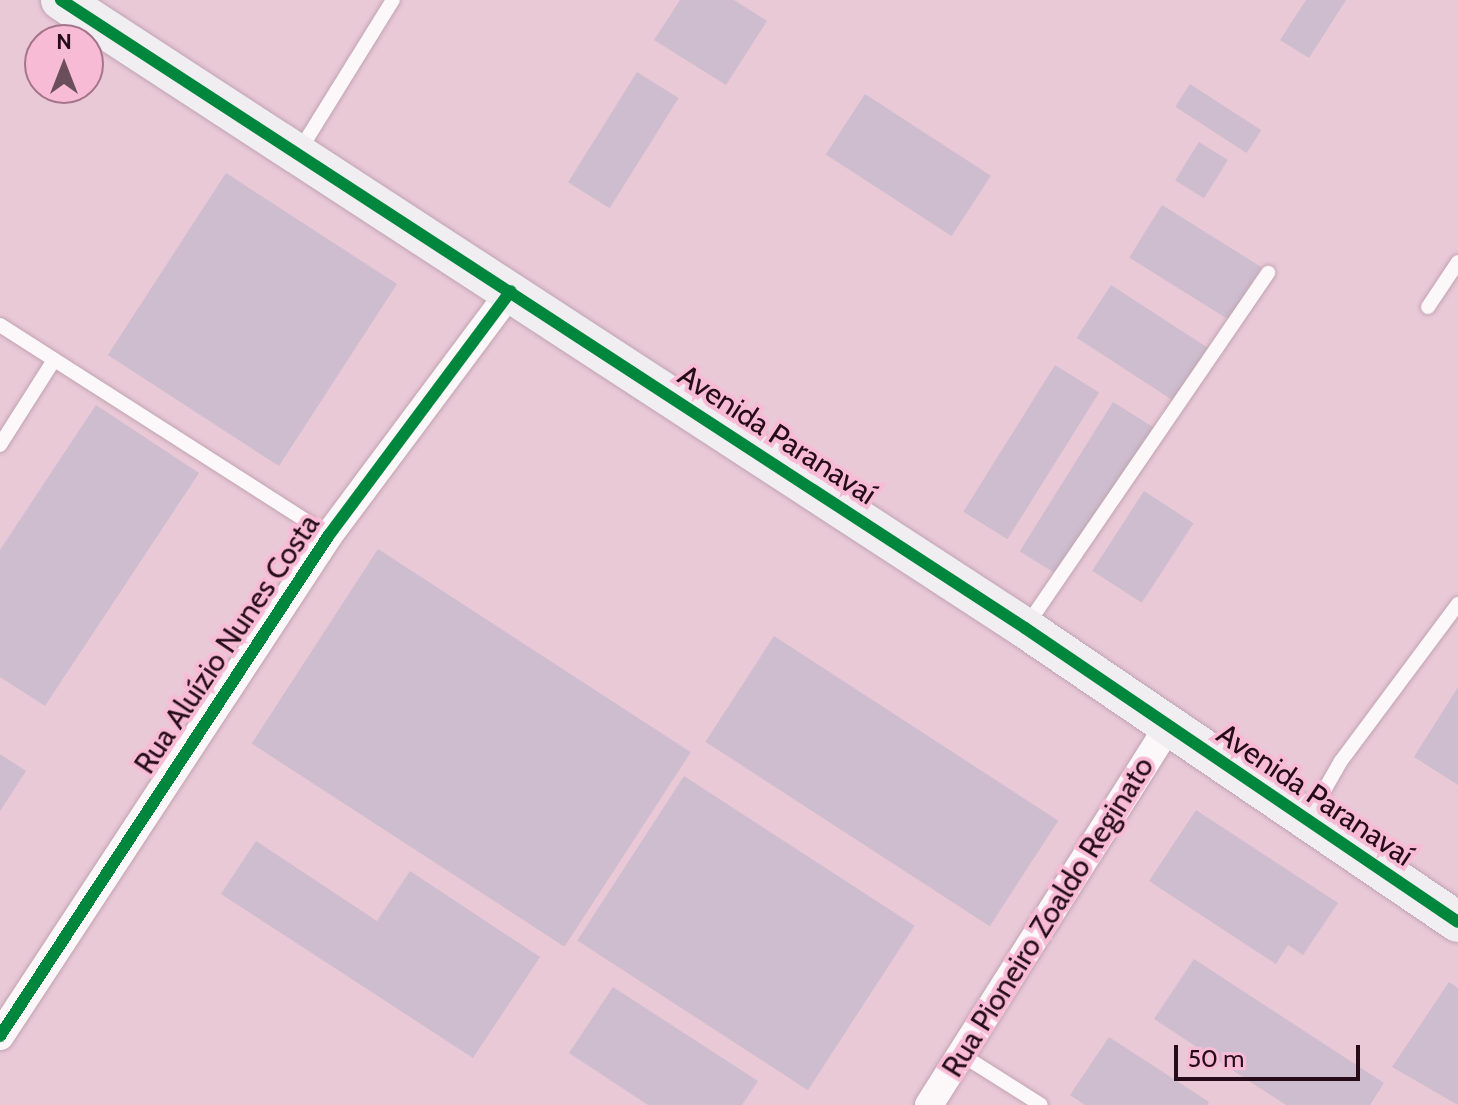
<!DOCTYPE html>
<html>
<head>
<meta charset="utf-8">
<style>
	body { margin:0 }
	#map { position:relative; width:1458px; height:1105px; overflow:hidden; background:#eac9d7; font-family:Cabin,sans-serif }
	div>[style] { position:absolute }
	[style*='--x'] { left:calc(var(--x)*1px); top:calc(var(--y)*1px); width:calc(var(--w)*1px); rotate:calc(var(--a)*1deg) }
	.building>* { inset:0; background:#cdbdcf; transform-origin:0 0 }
	.roads { filter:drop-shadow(0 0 2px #c0a4b0) drop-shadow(0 0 2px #c0a4b0) }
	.lane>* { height:14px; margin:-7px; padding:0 7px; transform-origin:7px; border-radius:7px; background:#fcf7f9 }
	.street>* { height:28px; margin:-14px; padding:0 14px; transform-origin:14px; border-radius:14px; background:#fcf7f9 }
	.secondary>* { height:40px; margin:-20px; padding:0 20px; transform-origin:20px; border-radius:20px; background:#f0eef1 }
	.cycleway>* { height:12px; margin:-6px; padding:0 6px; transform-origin:6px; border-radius:6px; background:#00873e }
	span { translate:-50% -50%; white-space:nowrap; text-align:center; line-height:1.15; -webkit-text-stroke:8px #f8bbd6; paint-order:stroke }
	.street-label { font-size:30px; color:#260c19 }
	.north { position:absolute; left:24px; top:24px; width:80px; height:80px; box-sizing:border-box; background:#f8bbd6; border:2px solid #a4758a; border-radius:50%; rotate:0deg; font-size:22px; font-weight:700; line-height:32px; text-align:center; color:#260c19 }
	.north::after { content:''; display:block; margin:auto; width:28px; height:36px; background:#6b4e5c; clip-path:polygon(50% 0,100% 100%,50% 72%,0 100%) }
	.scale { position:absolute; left:1174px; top:1045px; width:186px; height:36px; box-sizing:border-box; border:4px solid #260c19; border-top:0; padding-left:10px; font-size:24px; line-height:28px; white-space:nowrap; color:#260c19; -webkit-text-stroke:6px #f8bbd6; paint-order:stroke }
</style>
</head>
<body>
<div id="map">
	<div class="building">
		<div style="clip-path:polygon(680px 0,734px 0,767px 21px,726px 85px,654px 40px)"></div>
		<div style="clip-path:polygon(1306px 0,1346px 0,1309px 58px,1280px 40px)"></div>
		<div style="left:637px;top:72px;width:49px;height:130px;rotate:32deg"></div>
		<div style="left:1190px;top:84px;width:85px;height:27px;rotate:33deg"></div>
		<div style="left:865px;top:94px;width:150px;height:72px;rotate:33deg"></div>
		<div style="left:1199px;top:142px;width:34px;height:45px;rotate:32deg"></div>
		<div style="left:226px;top:173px;width:204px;height:217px;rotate:33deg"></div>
		<div style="left:1162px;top:205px;width:117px;height:62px;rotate:32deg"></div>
		<div style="left:1111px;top:285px;width:119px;height:63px;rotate:33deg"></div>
		<div style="left:1055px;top:365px;width:52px;height:173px;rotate:32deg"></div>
		<div style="left:1113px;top:402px;width:49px;height:176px;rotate:32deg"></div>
		<div style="clip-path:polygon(96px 405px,199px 473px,45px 706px,0 677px,0 550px)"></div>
		<div style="left:1144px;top:491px;width:59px;height:95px;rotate:33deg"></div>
		<div style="left:378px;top:549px;width:373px;height:232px;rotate:33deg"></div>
		<div style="left:774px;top:636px;width:339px;height:126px;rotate:33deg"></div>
		<div style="clip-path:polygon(1458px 687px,1458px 785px,1414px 757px)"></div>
		<div style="clip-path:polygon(0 754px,26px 771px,0 811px)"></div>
		<div style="left:684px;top:776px;width:275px;height:196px;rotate:33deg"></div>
		<div style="clip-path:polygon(1196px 810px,1338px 903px,1303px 955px,1288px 945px,1276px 964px,1149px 881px)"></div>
		<div style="clip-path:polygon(256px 841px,377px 921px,410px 871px,540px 957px,473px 1058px,221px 894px)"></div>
		<div style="clip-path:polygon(1194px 959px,1384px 1083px,1370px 1105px,1286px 1105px,1154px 1019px)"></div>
		<div style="clip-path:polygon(1449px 982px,1458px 988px,1458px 1105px,1392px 1067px)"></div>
		<div style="clip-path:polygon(613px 987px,758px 1081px,742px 1105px,648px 1105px,569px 1053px)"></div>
		<div style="clip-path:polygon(1109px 1037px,1209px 1102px,1207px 1105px,1085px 1105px,1070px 1095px)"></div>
	</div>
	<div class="roads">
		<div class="lane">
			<div style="--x:298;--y:153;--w:180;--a:-58.2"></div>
			<div style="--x:1428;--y:307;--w:54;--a:-56.3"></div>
			<div style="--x:0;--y:325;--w:390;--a:32.6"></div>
			<div style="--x:0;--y:445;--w:101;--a:-57.6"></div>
			<div style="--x:1027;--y:625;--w:427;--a:-55.6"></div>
			<div style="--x:1309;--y:817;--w:64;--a:-60.3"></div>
			<div style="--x:1341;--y:761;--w:196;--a:-53.3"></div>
			<div style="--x:962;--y:1055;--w:93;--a:32.3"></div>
		</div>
		<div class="street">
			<div style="--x:0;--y:1036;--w:599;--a:-56.71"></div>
			<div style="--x:329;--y:535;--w:304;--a:-53.3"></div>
			<div style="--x:929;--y:1105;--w:445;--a:-57.7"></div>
		</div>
		<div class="secondary">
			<div style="--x:61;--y:0;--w:1151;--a:33.08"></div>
			<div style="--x:1025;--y:628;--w:523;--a:34.18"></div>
		</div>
	</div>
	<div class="cycleway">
		<div style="--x:61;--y:0;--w:1151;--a:33.08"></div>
		<div style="--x:1025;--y:628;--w:523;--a:34.18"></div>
		<div style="--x:0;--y:1036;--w:599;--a:-56.71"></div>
		<div style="--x:329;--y:535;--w:304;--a:-53.3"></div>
	</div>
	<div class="street-label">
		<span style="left:777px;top:435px;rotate:33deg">Avenida Paranavaí</span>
		<span style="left:227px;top:644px;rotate:-56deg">Rua Aluízio Nunes Costa</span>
		<span style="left:1315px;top:795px;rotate:34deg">Avenida Paranavaí</span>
		<span style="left:1048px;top:917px;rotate:-58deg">Rua Pioneiro Zoaldo Reginato</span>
	</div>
	<div class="north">N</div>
	<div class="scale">50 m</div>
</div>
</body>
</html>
